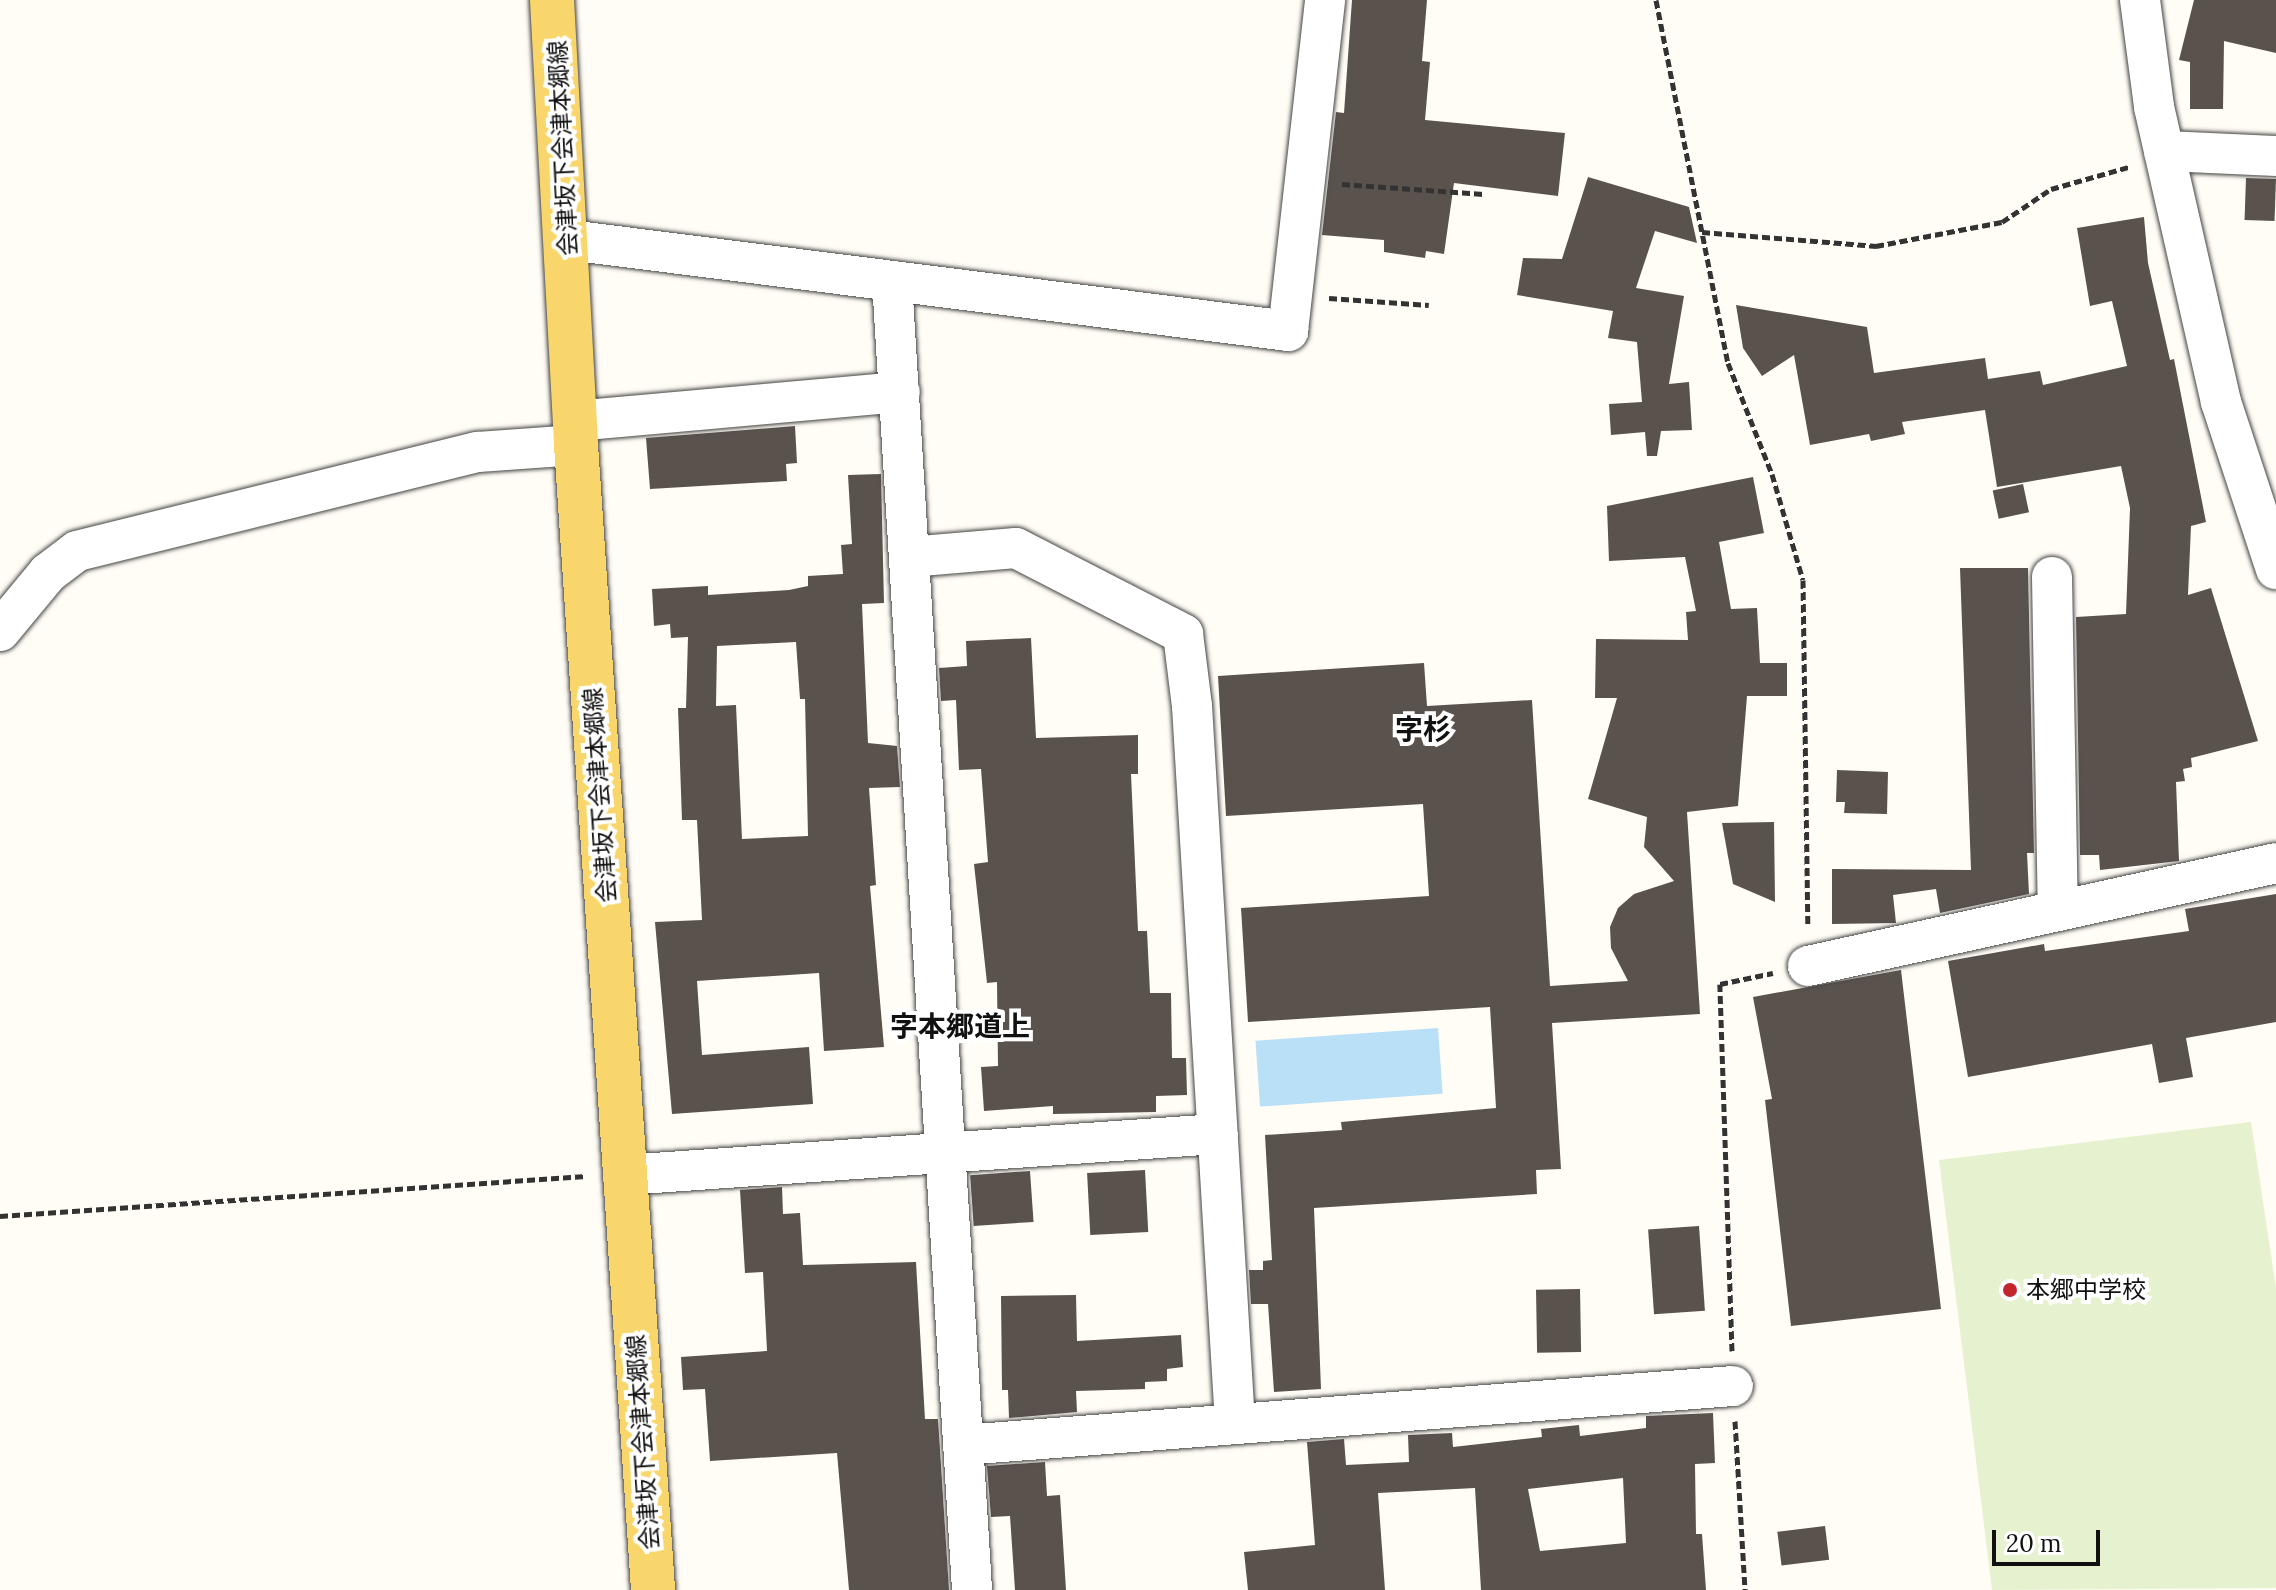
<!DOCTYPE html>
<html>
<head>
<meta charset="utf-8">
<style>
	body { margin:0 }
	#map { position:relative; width:2276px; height:1590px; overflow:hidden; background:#fffdf5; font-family:Lora,"Noto Sans JP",serif }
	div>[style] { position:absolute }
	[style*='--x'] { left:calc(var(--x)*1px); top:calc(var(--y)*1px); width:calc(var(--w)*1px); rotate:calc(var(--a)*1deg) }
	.pitch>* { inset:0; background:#e6f2cf }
	.water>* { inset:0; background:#b9e0f7; transform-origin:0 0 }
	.building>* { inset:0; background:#5a524d; transform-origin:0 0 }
	.path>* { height:5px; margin-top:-2.5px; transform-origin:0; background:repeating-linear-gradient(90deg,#333 0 8px,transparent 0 12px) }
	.roads { filter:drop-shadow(0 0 2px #444) drop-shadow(0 0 2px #444) }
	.street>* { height:40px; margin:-20px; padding:0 20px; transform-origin:20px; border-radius:20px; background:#fff }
	.primary>* { height:44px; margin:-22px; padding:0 22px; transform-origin:22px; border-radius:22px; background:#f9d66b }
	.dots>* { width:22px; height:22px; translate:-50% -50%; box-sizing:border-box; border:4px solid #fff; border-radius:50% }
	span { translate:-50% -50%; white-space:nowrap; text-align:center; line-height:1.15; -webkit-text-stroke:8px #fff; paint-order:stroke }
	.street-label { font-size:24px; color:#111 }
	.poi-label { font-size:24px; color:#111 }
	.left { translate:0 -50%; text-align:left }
	.quarter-label { font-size:28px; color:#111; font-weight:700 }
	.scale { position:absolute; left:1992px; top:1530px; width:108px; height:36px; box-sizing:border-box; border:4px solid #111; border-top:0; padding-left:10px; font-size:24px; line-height:28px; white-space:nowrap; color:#111; -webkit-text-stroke:6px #fff; paint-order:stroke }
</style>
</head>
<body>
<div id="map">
	<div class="pitch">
		<div style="clip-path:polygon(2251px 1122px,2276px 1288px,2276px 1588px,1992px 1590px,1939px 1160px)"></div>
	</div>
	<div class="water">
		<div style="left:1438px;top:1028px;width:66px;height:183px;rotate:86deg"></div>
	</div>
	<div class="building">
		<div style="clip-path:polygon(1352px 0,1427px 0,1422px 61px,1430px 62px,1425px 120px,1565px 133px,1558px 196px,1454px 183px,1444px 254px,1426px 251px,1425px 258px,1384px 252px,1384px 240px,1322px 235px,1336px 112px,1344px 113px)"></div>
		<div style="clip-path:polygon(2194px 0,2276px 0,2276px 53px,2224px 41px,2223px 109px,2190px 109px,2190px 62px,2179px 60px)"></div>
		<div style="clip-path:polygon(1588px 177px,1689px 207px,1697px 243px,1655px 231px,1636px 288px,1684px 296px,1669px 384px,1689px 382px,1692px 430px,1661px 431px,1657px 456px,1647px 456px,1645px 432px,1611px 435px,1609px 404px,1642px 402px,1637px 342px,1608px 338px,1613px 311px,1517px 295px,1523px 258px,1562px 259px)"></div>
		<div style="left:2246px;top:178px;width:30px;height:42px;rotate:2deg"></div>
		<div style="clip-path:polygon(2144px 217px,2148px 263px,2170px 360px,2174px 359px,2206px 522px,2191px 526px,2188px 595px,2211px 588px,2258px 741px,2191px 758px,2192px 767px,2183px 769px,2185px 781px,2176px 782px,2179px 861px,2100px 870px,2099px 855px,2080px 855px,2076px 617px,2126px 614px,2130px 508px,2121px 466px,1997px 487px,1985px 410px,1902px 422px,1905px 434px,1871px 441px,1869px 434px,1810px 445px,1794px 355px,1762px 376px,1743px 348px,1736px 305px,1867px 327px,1874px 373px,1985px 358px,1988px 379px,2040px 371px,2043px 385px,2127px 366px,2112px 301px,2090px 306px,2077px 228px)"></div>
		<div style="clip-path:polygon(795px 426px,797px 463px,786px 464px,787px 481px,650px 489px,646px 438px)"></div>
		<div style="clip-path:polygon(evenodd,881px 474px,884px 603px,862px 604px,868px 743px,897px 746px,900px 787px,869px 788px,876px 885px,870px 886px,884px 1047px,824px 1051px,819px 973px,697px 981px,702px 1055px,809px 1047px,813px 1104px,672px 1114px,655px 922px,702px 920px,697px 820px,682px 820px,678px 708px,686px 708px,688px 637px,671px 638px,670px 624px,654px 626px,652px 589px,708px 586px,708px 595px,789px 590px,808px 586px,808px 576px,843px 574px,841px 545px,852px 544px,848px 475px,881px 474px,796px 642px,800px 699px,805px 699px,808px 836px,742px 839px,736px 705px,716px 706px,717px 646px,796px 642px)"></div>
		<div style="clip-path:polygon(1753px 477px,1764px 533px,1719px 542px,1731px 609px,1757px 608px,1760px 663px,1787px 663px,1787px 696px,1747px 696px,1738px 806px,1687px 812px,1700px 1014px,1552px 1023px,1561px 1169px,1536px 1170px,1537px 1194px,1314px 1208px,1321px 1389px,1274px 1392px,1268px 1304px,1251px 1304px,1249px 1270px,1263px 1270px,1263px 1261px,1272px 1260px,1265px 1135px,1342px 1130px,1341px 1122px,1496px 1108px,1490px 1007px,1248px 1022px,1241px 908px,1429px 896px,1423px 804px,1226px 816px,1218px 676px,1424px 663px,1427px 706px,1532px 700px,1550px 986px,1628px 981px,1611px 948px,1610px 927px,1618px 908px,1634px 894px,1674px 881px,1644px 847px,1647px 817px,1588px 799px,1617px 698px,1595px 698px,1596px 639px,1688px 640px,1686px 612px,1696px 611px,1685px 557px,1609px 561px,1607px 506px)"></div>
		<div style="left:2023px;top:484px;width:29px;height:31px;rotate:78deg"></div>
		<div style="clip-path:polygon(1960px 568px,2028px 568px,2034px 853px,2027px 853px,2029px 894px,1940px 913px,1936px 889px,1893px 895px,1896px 923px,1832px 924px,1832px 869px,1971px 870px)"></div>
		<div style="clip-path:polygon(1031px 638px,1036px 738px,1138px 735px,1138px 774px,1131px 774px,1138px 931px,1147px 931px,1150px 993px,1171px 993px,1172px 1058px,1186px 1058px,1187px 1095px,1156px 1096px,1156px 1112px,1053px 1114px,1053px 1106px,984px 1111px,981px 1067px,998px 1066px,997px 982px,987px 983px,974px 864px,988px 862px,981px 769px,959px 770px,956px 700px,941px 701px,939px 668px,967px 666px,966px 641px)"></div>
		<div style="clip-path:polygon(1837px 770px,1888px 772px,1887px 814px,1844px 813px,1845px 802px,1836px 802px)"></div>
		<div style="clip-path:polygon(1774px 822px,1775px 902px,1733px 884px,1722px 823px)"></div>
		<div style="clip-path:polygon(2276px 894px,2276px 1022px,2186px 1038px,2193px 1077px,2159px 1083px,2152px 1044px,1968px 1077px,1948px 961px,2044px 944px,2045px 951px,2189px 931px,2185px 909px)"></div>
		<div style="clip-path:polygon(1901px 970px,1941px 1309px,1791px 1326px,1765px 1100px,1772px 1099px,1753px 997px)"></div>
		<div style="left:1145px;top:1170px;width:62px;height:58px;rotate:87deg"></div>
		<div style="left:1030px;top:1171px;width:51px;height:60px;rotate:86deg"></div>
		<div style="clip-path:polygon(782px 1187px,783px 1214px,800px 1213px,803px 1265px,916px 1262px,925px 1419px,938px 1419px,949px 1590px,849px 1590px,837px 1453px,710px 1461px,705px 1389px,683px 1390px,681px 1357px,767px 1351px,763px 1272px,745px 1273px,740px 1190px)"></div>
		<div style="left:1699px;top:1226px;width:85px;height:51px;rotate:86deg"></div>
		<div style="left:1580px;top:1289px;width:63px;height:44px;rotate:89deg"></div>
		<div style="clip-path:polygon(1076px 1295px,1077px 1341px,1181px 1335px,1183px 1367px,1167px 1369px,1167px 1381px,1145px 1382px,1145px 1389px,1076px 1391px,1077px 1412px,1009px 1418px,1008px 1390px,1002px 1390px,1001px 1296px)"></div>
		<div style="clip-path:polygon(evenodd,1713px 1413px,1715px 1463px,1695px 1464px,1696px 1534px,1702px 1534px,1706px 1590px,1481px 1590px,1475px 1488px,1378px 1493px,1385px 1590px,1248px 1590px,1244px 1552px,1315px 1545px,1307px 1442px,1344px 1439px,1346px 1465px,1409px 1462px,1408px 1435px,1452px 1433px,1453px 1447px,1542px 1437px,1541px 1429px,1579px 1425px,1580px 1436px,1646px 1428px,1646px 1416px,1713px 1413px,1623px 1478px,1626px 1543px,1540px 1551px,1528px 1489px,1623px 1478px)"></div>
		<div style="clip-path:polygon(1045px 1462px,1047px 1496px,1060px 1495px,1066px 1590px,1015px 1590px,1010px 1516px,991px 1517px,987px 1466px)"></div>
		<div style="left:1825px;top:1526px;width:34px;height:48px;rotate:83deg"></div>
	</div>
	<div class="path">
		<div style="--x:1656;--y:0;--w:370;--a:78.8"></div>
		<div style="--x:1728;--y:363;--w:119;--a:68.4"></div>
		<div style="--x:1772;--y:474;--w:110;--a:73.7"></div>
		<div style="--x:1803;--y:580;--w:347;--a:89.2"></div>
		<div style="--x:1342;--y:184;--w:142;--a:4"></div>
		<div style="--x:1702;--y:232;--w:175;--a:4.6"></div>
		<div style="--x:1876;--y:246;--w:128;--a:-10.8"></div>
		<div style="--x:2002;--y:222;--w:59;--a:-34"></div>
		<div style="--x:2051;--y:189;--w:81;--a:-15.8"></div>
		<div style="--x:1329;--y:298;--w:100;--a:4"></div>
		<div style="--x:0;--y:1216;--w:587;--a:-3.9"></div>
		<div style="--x:1732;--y:1351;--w:367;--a:-91.9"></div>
		<div style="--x:1720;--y:984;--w:54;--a:-11.7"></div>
		<div style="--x:1735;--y:1421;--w:169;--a:86.6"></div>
	</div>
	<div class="roads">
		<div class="street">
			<div style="--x:2140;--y:0;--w:108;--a:82.5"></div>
			<div style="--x:2154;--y:107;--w:303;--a:77.2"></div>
			<div style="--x:2221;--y:402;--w:176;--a:71.8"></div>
			<div style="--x:2164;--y:151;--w:112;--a:2.6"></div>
			<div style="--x:569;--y:240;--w:725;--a:7.21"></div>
			<div style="--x:1288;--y:331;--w:333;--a:-83.6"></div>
			<div style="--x:892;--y:281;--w:1311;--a:86.5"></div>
			<div style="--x:575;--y:421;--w:326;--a:-5.1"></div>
			<div style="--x:909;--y:557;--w:107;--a:-4.8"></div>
			<div style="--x:1016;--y:548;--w:188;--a:27.2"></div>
			<div style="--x:1183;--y:634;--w:73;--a:82.9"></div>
			<div style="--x:1192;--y:706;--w:718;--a:86.57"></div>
			<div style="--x:2052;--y:577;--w:333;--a:89"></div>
			<div style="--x:0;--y:631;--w:75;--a:-50.4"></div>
			<div style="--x:48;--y:573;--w:36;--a:-37"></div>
			<div style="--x:77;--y:551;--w:413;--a:-13.9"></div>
			<div style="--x:478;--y:452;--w:98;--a:-4.1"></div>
			<div style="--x:1808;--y:966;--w:479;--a:-12.4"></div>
			<div style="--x:625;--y:1175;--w:594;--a:-3.96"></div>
			<div style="--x:963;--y:1445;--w:772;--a:-4.38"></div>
		</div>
		<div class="primary">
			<div style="--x:552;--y:0;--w:446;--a:86.9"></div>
			<div style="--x:576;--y:445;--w:1148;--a:86.15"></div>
		</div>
	</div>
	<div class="dots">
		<div style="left:2010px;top:1290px;background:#c4262e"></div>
	</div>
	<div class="street-label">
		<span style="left:563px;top:148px;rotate:-93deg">会津坂下会津本郷線</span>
		<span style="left:600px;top:795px;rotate:-94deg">会津坂下会津本郷線</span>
		<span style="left:643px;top:1442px;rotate:-94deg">会津坂下会津本郷線</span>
	</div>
	<div class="poi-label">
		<span class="left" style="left:2026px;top:1290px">本郷中学校</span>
	</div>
	<div class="quarter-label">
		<span style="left:1423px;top:729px">字杉</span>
		<span style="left:960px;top:1026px">字本郷道上</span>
	</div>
	<div class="scale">20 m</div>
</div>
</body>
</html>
